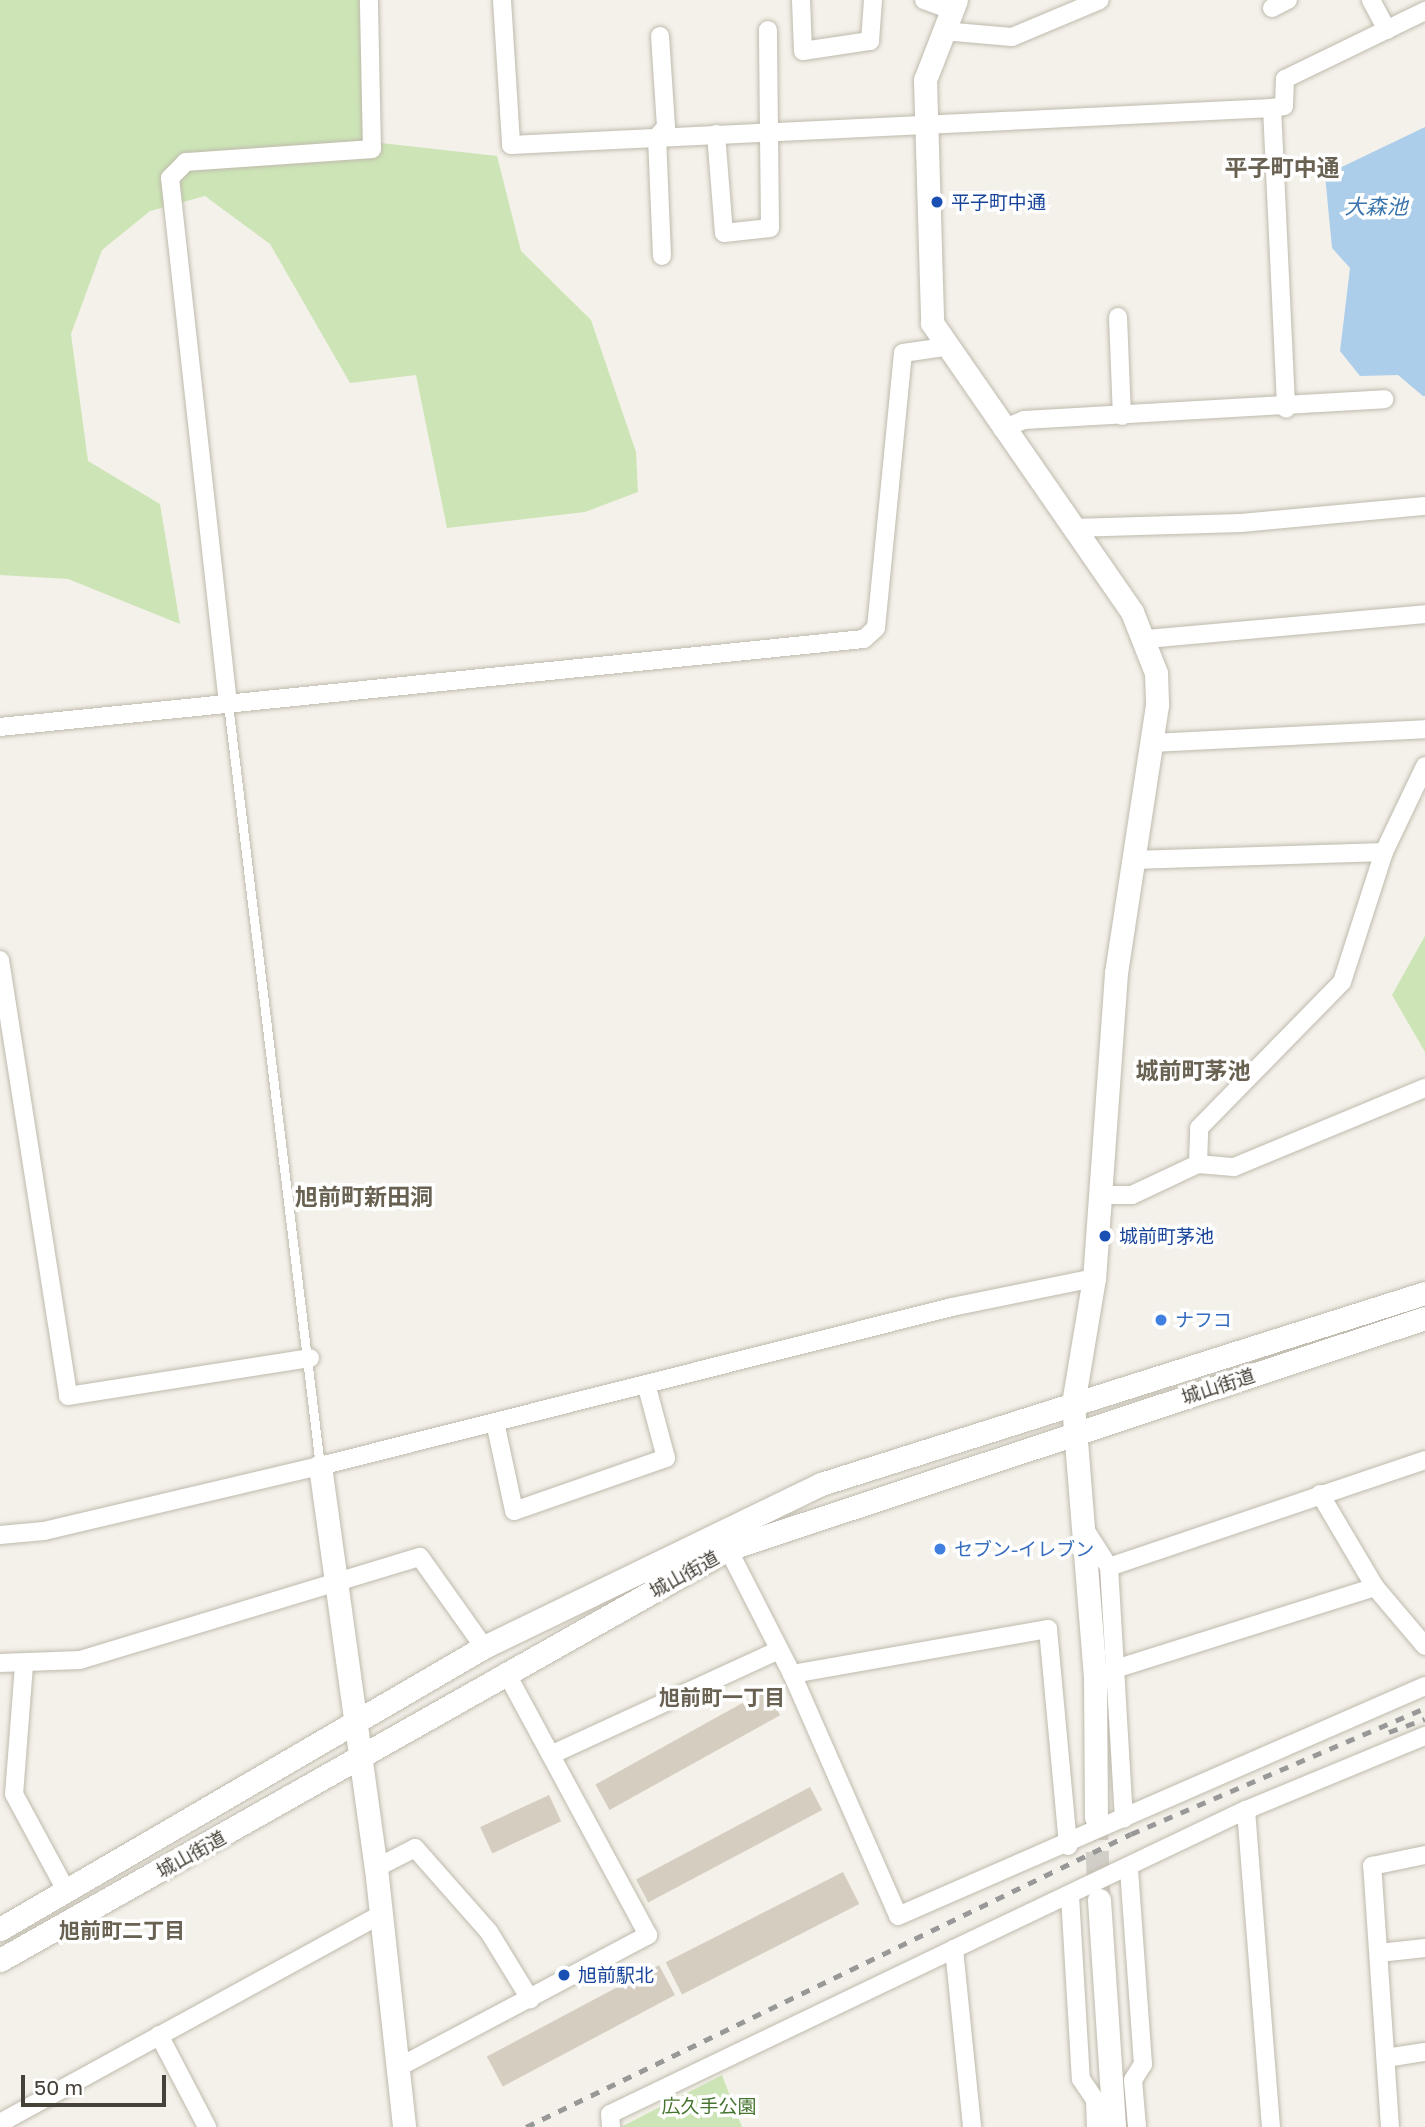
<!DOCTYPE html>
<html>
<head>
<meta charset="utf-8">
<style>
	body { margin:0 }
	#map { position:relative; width:1425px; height:2127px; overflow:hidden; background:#f4f1ea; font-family:"Golos Text","Noto Sans JP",sans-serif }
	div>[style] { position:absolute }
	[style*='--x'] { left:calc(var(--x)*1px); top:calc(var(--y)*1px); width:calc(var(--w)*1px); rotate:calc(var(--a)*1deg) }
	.green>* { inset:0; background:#cde5b6 }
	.water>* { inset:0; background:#acceeb }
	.building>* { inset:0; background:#d5cec0; transform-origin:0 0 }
	.tertiary-tunnel>* { height:23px; margin-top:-11.5px; transform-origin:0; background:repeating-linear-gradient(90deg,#d1cec7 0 23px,transparent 0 34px) }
	.roads { filter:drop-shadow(0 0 2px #bfbaad) drop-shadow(0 0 2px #bfbaad) }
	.service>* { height:9px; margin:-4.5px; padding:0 4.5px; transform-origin:4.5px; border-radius:4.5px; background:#fff }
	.minor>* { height:18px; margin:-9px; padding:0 9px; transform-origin:9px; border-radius:9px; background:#fff }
	.tertiary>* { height:23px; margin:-11.5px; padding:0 11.5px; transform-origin:11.5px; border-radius:11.5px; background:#fff }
	.rail>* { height:5px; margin-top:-2.5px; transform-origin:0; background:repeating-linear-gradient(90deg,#989898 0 9px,transparent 0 18px) }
	.dots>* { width:19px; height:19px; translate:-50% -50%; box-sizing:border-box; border:4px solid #fff; border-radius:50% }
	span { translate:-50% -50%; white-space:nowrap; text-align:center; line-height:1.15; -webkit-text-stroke:7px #fff; paint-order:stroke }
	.transit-label { font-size:19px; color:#164399 }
	.left { translate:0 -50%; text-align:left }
	.shop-label { font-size:19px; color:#366cbe }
	.street-label { font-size:19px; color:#474239 }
	.park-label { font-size:19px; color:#467530 }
	.water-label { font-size:21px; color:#3975ac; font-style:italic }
	.neighbourhood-label { font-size:21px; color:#696151; font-weight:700 }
	.quarter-label { font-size:23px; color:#696151; font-weight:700 }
	.scale { position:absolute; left:21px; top:2075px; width:145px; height:32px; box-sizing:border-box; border:4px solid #474239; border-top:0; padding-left:9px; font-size:21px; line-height:24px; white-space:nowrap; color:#474239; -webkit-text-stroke:5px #fff; paint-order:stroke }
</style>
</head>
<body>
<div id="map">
	<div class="green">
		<div style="clip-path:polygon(0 0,368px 0,381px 143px,497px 156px,521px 251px,591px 320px,636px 452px,638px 492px,585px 512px,447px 528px,416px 375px,350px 383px,270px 244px,205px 196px,150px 211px,102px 250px,71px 334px,88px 461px,160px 504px,180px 624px,68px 579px,0 575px)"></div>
		<div style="clip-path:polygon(1425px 936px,1425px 1052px,1392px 995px)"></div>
		<div style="clip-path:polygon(722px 2075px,742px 2127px,621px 2127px)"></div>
	</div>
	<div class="water">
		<div style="clip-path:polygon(1425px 127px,1425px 396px,1423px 396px,1398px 375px,1360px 376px,1340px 351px,1350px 268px,1332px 248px,1325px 175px)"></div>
	</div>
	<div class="building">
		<div style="left:766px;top:1690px;width:29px;height:195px;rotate:61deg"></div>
		<div style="left:810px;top:1787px;width:26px;height:197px;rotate:62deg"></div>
		<div style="left:549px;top:1795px;width:29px;height:76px;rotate:65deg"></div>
		<div style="left:843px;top:1872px;width:36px;height:199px;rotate:63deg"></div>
		<div style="left:659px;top:1965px;width:34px;height:195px;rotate:62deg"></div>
	</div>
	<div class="tertiary-tunnel">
		<div style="--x:1096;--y:1817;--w:83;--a:87.9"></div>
	</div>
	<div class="roads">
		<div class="service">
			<div style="--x:228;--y:704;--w:768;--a:83.12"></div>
		</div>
		<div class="minor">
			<div style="--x:502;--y:0;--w:145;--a:86.4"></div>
			<div style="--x:511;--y:145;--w:762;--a:-2.78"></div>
			<div style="--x:1272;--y:108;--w:12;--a:-9"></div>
			<div style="--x:1284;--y:106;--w:27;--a:-88"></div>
			<div style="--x:1285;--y:79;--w:156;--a:-25.9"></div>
			<div style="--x:801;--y:0;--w:51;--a:87.8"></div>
			<div style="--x:803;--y:51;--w:68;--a:-8.5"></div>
			<div style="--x:870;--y:41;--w:41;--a:-85.8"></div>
			<div style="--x:924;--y:0;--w:30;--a:20"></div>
			<div style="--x:1371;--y:0;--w:34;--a:62"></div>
			<div style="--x:1272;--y:8;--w:18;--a:-27"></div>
			<div style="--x:943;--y:31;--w:69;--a:5"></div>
			<div style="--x:1012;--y:37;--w:95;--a:-22.8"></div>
			<div style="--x:660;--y:36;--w:91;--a:86.2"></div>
			<div style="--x:666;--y:127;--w:13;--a:132"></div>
			<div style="--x:657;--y:137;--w:119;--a:87.6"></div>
			<div style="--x:1272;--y:108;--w:301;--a:87.3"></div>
			<div style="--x:716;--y:134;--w:99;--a:85.4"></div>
			<div style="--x:724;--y:233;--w:46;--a:-6.2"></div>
			<div style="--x:770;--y:228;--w:198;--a:-90.6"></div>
			<div style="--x:1118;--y:317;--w:99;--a:87.7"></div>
			<div style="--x:1002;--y:429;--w:24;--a:-22"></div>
			<div style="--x:1024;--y:420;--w:361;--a:-3.3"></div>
			<div style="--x:1072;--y:528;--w:169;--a:-1.7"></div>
			<div style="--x:1241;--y:523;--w:185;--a:-5.3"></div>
			<div style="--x:1147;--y:639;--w:279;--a:-5.1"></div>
			<div style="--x:228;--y:704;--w:529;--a:-96.29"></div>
			<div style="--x:170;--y:178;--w:23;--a:-45"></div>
			<div style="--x:186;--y:162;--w:186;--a:-4"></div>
			<div style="--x:372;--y:149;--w:149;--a:-91.2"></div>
			<div style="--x:0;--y:727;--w:868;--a:-5.82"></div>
			<div style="--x:864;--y:639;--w:16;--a:-43"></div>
			<div style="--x:876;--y:628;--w:276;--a:-84.4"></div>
			<div style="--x:903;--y:353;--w:41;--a:-8.3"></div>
			<div style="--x:1151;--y:743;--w:274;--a:-2.9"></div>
			<div style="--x:1133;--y:860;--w:251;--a:-1.8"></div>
			<div style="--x:0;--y:960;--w:441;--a:81.1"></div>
			<div style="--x:68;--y:1396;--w:245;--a:-8.9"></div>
			<div style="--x:1198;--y:1164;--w:36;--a:-88"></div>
			<div style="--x:1199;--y:1128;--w:204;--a:-45.6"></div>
			<div style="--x:1342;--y:982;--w:137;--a:-72.1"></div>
			<div style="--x:1384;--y:852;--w:95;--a:-64.5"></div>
			<div style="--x:1103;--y:1195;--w:29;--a:0"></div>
			<div style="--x:1132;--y:1195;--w:73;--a:-25.2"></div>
			<div style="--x:1198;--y:1164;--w:36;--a:5"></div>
			<div style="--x:1234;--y:1167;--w:207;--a:-22.5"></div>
			<div style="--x:495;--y:1422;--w:91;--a:77.9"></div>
			<div style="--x:514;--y:1511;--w:161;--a:-19.2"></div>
			<div style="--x:666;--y:1458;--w:73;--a:-105"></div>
			<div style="--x:1320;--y:1494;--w:108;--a:59.4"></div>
			<div style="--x:1375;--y:1587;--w:77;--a:49.7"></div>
			<div style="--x:1086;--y:1531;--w:43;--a:57.4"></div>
			<div style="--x:1109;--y:1567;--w:252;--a:86.6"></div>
			<div style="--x:0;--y:1535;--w:44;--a:-5.2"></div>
			<div style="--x:44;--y:1531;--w:284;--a:-13.3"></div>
			<div style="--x:320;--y:1466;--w:652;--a:-14.12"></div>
			<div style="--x:952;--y:1307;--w:145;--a:-11.5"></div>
			<div style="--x:728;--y:1549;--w:140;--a:62.9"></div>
			<div style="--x:792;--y:1674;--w:264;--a:66.3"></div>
			<div style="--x:898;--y:1916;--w:575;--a:-23.58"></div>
			<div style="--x:1109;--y:1567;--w:334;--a:-18.7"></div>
			<div style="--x:0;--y:1663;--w:80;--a:-2.1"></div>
			<div style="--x:80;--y:1660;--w:355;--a:-16.9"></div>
			<div style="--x:420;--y:1557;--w:110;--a:54.6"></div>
			<div style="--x:24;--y:1665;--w:129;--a:94.4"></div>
			<div style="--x:14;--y:1794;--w:109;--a:61.6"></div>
			<div style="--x:1112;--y:1670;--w:276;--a:-17.5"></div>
			<div style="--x:792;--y:1674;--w:260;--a:-10"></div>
			<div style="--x:1048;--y:1629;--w:218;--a:84.7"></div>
			<div style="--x:555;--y:1753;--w:242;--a:-24.7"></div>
			<div style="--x:1246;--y:1810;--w:318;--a:85.5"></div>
			<div style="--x:376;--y:1868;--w:44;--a:-27.1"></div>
			<div style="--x:415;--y:1848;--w:112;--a:48.6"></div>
			<div style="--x:489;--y:1932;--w:79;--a:58.5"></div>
			<div style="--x:1129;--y:1869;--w:196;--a:85.9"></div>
			<div style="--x:1143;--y:2064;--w:19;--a:122"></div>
			<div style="--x:1133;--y:2080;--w:47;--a:85.1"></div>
			<div style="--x:1070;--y:1896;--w:183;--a:86.6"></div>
			<div style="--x:1081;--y:2079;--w:25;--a:56"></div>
			<div style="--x:1095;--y:2100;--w:27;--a:88"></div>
			<div style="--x:954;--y:1949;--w:179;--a:84.2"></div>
			<div style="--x:1379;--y:1953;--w:46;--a:-6.2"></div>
			<div style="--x:159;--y:2035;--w:104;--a:62.4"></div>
			<div style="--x:1386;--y:2058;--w:39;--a:-9"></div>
			<div style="--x:399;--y:2067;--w:282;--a:-27.9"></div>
			<div style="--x:648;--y:1935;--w:299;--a:-118.4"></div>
			<div style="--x:0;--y:2123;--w:435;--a:-28.7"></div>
			<div style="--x:611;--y:2127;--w:13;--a:-94"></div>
			<div style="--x:610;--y:2114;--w:382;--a:-25.6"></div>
			<div style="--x:954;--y:1949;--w:323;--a:-25.5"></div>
			<div style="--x:1246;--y:1810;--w:194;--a:-22.5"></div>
			<div style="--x:1390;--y:2127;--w:262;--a:-93.9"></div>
			<div style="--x:1372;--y:1866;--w:54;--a:-11.7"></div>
		</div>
		<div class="tertiary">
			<div style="--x:956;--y:0;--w:86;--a:111.2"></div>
			<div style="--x:925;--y:80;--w:243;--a:88.3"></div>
			<div style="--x:932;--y:323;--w:351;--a:55.3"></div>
			<div style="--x:1132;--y:612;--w:66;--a:68.5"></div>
			<div style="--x:1156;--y:673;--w:32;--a:88"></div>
			<div style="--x:1157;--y:705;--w:271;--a:98.7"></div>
			<div style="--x:1116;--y:973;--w:306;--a:94.1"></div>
			<div style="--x:1094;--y:1278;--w:128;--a:99.5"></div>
			<div style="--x:1073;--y:1404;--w:274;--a:85.4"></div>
			<div style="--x:1095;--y:1677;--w:140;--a:89.6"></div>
			<div style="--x:320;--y:1466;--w:406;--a:82.1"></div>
			<div style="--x:376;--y:1868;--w:261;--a:83.8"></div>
			<div style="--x:1099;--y:1900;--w:227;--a:86.2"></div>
			<div style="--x:0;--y:1929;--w:560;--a:-30.23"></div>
			<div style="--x:484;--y:1647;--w:374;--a:-25.8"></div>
			<div style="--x:821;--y:1484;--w:633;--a:-17.55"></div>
			<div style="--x:0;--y:1960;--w:836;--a:-29.45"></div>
			<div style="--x:728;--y:1549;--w:734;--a:-18.34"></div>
		</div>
	</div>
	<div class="rail">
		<div style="--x:1389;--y:1732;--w:38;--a:-20"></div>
		<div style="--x:526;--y:2127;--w:672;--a:-25.84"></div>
		<div style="--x:1131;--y:1834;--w:320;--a:-23.2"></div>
	</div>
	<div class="dots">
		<div style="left:937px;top:202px;background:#1a4fb4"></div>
		<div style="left:1105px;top:1236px;background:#1a4fb4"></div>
		<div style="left:1161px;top:1320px;background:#3f7fe0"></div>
		<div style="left:940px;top:1549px;background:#3f7fe0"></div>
		<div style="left:564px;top:1975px;background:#1a4fb4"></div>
	</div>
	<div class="transit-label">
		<span class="left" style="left:951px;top:202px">平子町中通</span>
		<span class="left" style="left:1119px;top:1236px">城前町茅池</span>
		<span class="left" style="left:578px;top:1975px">旭前駅北</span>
	</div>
	<div class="shop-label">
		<span class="left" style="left:1175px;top:1320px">ナフコ</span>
		<span class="left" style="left:954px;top:1549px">セブン-イレブン</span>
	</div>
	<div class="street-label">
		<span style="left:1218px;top:1386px;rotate:-18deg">城山街道</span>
		<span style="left:684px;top:1574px;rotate:-29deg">城山街道</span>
		<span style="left:191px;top:1854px;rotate:-29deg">城山街道</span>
	</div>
	<div class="park-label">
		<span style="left:709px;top:2106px">広久手公園</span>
	</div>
	<div class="water-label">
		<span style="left:1376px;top:206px">大森池</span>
	</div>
	<div class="neighbourhood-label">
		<span style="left:722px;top:1697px">旭前町一丁目</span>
		<span style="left:122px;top:1930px">旭前町二丁目</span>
	</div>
	<div class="quarter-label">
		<span style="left:1282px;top:167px">平子町中通</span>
		<span style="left:1193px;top:1070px">城前町茅池</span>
		<span style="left:364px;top:1196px">旭前町新田洞</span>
	</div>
	<div class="scale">50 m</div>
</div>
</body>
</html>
